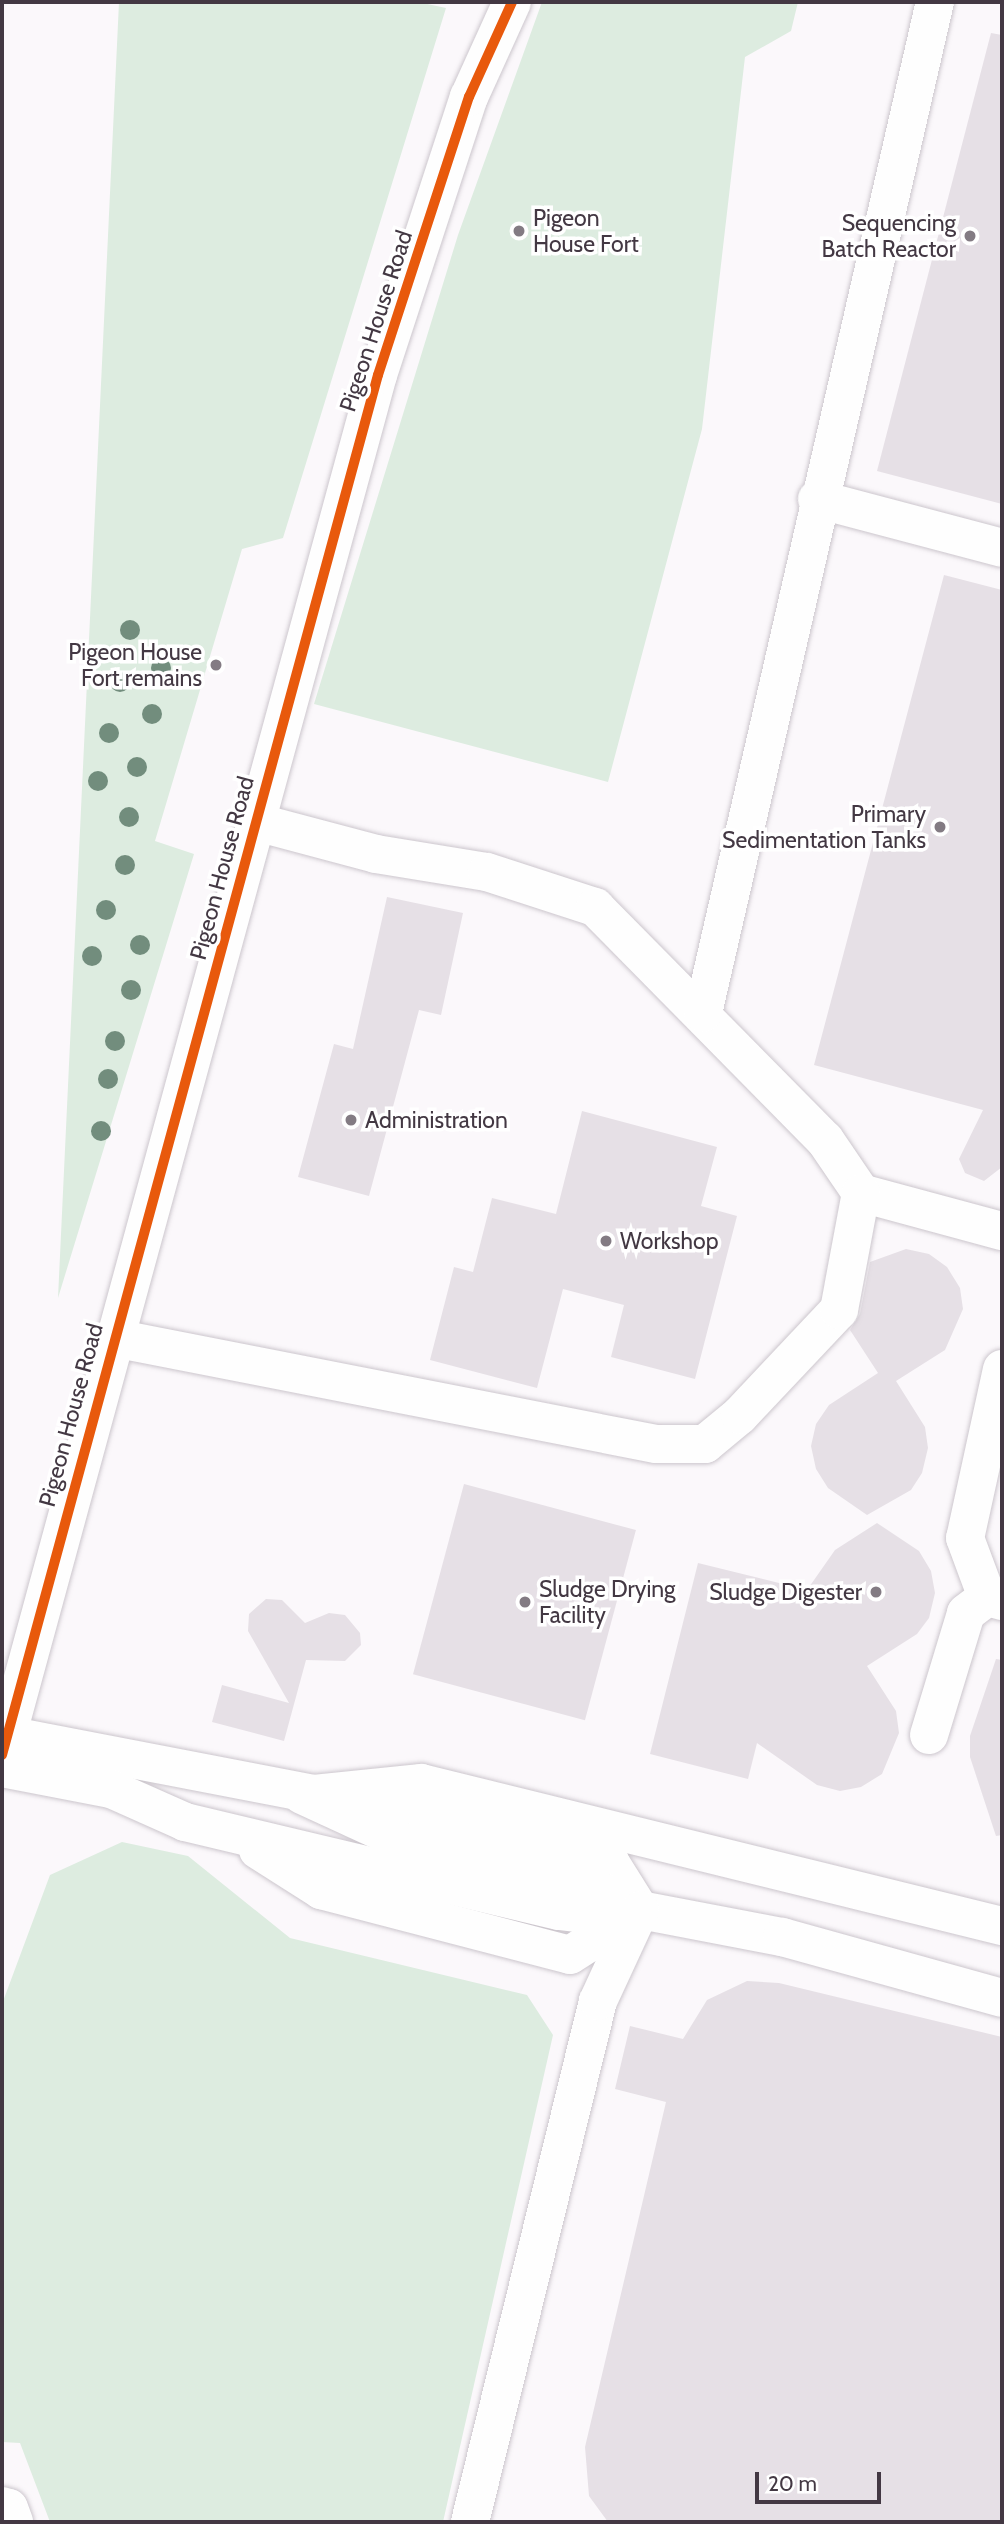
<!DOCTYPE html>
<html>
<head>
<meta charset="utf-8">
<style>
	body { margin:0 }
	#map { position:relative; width:1004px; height:2524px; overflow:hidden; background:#fbf8fb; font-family:Cabin,sans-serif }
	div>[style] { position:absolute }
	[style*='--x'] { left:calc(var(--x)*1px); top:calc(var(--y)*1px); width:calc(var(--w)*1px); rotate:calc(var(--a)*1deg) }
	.green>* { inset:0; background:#ddece0 }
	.building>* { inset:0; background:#e6e0e6; transform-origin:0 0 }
	.roads { filter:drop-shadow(0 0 2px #ccc6cd) drop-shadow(0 0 2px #ccc6cd) }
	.minor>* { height:38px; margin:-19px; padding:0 19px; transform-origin:19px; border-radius:19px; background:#fefefe }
	.cycleway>* { height:10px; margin:-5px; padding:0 5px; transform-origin:5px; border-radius:5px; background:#e8590c }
	.trees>* { width:20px; height:20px; margin:-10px; border-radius:50%; background:#728d7d }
	.dots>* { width:19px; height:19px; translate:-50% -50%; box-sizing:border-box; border:4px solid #fff; border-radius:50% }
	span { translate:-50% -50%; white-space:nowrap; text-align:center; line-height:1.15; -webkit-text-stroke:7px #fff; paint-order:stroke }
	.poi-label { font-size:23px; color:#433843 }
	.left { translate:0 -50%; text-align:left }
	.right { translate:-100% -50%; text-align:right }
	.street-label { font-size:23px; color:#433843 }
	.frame { position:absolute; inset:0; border:4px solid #433843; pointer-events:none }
	.scale { position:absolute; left:755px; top:2472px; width:126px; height:32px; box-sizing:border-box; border:4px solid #433843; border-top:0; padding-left:9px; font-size:21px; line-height:24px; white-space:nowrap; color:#433843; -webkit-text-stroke:5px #fff; paint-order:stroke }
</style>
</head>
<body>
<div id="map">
	<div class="green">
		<div style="clip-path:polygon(119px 2px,418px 2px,446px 8px,283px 538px,242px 549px,155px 841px,194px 854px,58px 1298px)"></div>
		<div style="clip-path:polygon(542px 2px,798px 2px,791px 31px,745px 57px,702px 429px,608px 782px,314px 704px,458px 235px)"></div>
		<div style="clip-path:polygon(122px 1842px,188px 1856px,290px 1938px,527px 1995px,553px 2035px,443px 2522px,50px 2522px,20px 2443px,2px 2442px,2px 2004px,50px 1875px)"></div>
	</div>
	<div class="building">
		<div style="clip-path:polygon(991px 33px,1002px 35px,1002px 504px,877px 471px)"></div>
		<div style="clip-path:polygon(944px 575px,1002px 590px,1002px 1167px,984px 1181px,965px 1173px,959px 1159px,983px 1110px,814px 1065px)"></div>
		<div style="clip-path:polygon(387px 897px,463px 913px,441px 1015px,419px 1010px,369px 1196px,298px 1177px,334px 1044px,353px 1049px)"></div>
		<div style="clip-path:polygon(582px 1111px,717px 1147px,701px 1206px,737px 1216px,695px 1379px,611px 1357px,624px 1305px,563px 1289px,537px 1388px,430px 1360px,454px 1267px,473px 1272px,492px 1198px,556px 1214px)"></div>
		<div style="clip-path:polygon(906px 1249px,929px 1254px,947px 1267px,960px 1288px,963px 1309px,945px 1350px,896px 1381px,925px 1427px,928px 1448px,922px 1473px,911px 1490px,867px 1515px,828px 1488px,816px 1469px,811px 1446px,816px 1424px,829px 1405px,878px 1373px,850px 1330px,860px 1314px,870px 1262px)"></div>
		<div style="left:464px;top:1484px;width:178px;height:197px;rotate:15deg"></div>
		<div style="clip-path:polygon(877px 1523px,919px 1551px,931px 1571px,935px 1593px,929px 1618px,917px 1634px,867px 1666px,896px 1711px,899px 1733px,882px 1774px,861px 1787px,840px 1791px,817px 1785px,757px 1743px,748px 1779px,650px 1754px,698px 1563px,807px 1590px,835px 1550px)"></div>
		<div style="clip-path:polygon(266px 1599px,282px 1600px,305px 1623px,329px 1613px,345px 1615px,360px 1633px,361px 1645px,345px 1661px,306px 1660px,284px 1741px,212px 1722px,222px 1685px,289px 1703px,248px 1631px,249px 1614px)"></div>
		<div style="clip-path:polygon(996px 1659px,1002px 1660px,1002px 1835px,996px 1836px,970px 1757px,970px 1736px)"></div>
		<div style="clip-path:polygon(747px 1981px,779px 1983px,1002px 2037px,1002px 2522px,608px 2522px,589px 2496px,585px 2447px,666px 2102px,615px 2089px,630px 2026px,683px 2039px,707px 2000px)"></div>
	</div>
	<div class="roads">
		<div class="minor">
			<div style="--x:817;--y:499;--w:191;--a:14.8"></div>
			<div style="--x:256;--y:822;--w:124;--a:14.9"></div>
			<div style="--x:376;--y:854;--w:112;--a:9.2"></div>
			<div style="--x:487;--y:872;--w:114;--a:18"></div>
			<div style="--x:595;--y:907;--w:327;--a:45.4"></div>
			<div style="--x:825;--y:1140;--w:64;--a:55.8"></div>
			<div style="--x:861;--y:1193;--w:146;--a:15.1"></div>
			<div style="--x:703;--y:1013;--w:1037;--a:-77.08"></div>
			<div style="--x:114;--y:1338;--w:552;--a:11.07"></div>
			<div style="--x:656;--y:1444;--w:49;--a:0"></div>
			<div style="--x:705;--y:1444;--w:45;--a:-39.6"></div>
			<div style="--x:740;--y:1415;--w:144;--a:-46.7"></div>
			<div style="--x:839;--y:1310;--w:119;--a:-79.4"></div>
			<div style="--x:1002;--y:1369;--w:173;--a:102.3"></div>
			<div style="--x:965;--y:1538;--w:63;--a:69.6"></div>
			<div style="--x:987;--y:1597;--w:16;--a:15"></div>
			<div style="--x:7;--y:1735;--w:412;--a:10.9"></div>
			<div style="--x:412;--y:1813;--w:163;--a:13.4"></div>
			<div style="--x:571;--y:1851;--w:41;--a:15.8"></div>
			<div style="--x:610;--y:1862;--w:57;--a:58"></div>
			<div style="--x:929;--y:1735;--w:127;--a:-73.1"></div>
			<div style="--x:966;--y:1613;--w:26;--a:-37"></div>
			<div style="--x:2;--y:1755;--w:1430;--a:-74.76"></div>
			<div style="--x:378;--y:375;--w:293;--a:-71.9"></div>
			<div style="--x:469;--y:97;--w:104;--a:-65.6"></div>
			<div style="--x:2;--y:1768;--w:111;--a:10.9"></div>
			<div style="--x:111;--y:1789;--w:81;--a:24"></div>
			<div style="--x:185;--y:1822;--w:384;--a:13.4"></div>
			<div style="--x:559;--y:1911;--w:39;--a:7"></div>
			<div style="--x:598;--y:1916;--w:33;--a:-9"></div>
			<div style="--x:302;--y:1795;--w:112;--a:24.7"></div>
			<div style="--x:404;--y:1842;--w:205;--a:14.1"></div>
			<div style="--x:603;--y:1892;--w:41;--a:25.9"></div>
			<div style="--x:640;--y:1910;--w:145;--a:10.8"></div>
			<div style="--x:782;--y:1937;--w:228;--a:15.5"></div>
			<div style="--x:304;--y:1795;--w:118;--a:-5.9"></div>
			<div style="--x:421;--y:1783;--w:598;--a:13.83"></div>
			<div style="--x:258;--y:1850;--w:75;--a:32.4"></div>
			<div style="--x:321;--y:1890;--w:257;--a:14.6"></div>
			<div style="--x:570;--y:1955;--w:74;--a:-32.8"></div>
			<div style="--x:2;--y:2506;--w:7;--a:16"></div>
			<div style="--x:9;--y:2508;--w:15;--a:70"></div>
			<div style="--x:470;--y:2522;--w:536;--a:-76.2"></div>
			<div style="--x:598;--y:2001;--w:100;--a:-65.2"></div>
		</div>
	</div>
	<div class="cycleway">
		<div style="--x:2;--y:1755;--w:1430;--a:-74.76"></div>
		<div style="--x:378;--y:375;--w:293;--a:-71.9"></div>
		<div style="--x:469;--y:97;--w:104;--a:-65.6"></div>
	</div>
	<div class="trees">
		<div style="left:130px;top:630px"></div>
		<div style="left:161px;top:668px"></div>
		<div style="left:120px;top:682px"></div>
		<div style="left:152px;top:714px"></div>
		<div style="left:109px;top:733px"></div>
		<div style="left:137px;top:767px"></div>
		<div style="left:98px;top:781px"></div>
		<div style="left:129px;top:817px"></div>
		<div style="left:125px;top:865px"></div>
		<div style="left:106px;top:910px"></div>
		<div style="left:140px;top:945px"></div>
		<div style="left:92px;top:956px"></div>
		<div style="left:131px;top:990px"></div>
		<div style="left:115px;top:1041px"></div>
		<div style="left:108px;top:1079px"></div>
		<div style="left:101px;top:1131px"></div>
	</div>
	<div class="dots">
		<div style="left:519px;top:231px;background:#837b83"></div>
		<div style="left:970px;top:236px;background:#837b83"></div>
		<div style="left:216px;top:665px;background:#837b83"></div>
		<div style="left:940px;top:827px;background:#837b83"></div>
		<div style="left:351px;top:1120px;background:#837b83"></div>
		<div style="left:606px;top:1241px;background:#837b83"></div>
		<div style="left:876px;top:1592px;background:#837b83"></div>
		<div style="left:525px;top:1602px;background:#837b83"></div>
	</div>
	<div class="poi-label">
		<span class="left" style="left:533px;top:231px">Pigeon<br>House Fort</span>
		<span class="right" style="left:956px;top:236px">Sequencing<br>Batch Reactor</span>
		<span class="right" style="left:202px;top:665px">Pigeon House<br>Fort remains</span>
		<span class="right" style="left:926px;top:827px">Primary<br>Sedimentation Tanks</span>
		<span class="left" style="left:365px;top:1120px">Administration</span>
		<span class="left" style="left:620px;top:1241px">Workshop</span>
		<span class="left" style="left:539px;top:1602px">Sludge Drying<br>Facility</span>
		<span class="right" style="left:862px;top:1592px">Sludge Digester</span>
	</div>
	<div class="street-label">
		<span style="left:376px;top:321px;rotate:-72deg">Pigeon House Road</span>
		<span style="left:222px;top:868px;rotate:-75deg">Pigeon House Road</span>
		<span style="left:71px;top:1415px;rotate:-75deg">Pigeon House Road</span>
	</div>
	<div class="frame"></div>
	<div class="scale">20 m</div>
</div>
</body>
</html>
